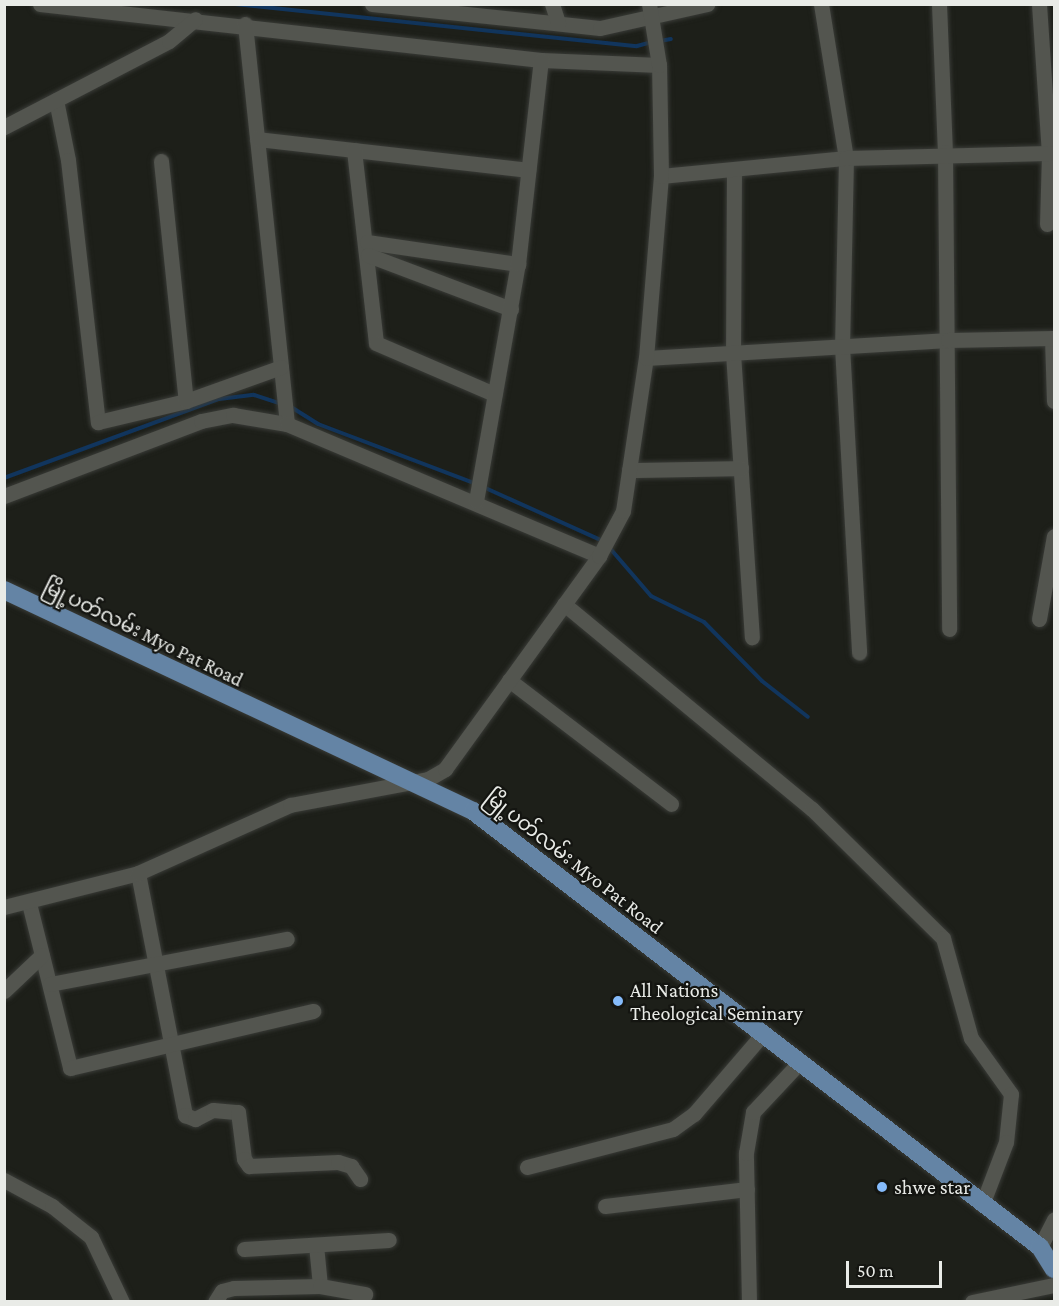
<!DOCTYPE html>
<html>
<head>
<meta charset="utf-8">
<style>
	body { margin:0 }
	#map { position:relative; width:1059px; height:1306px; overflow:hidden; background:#1d1f19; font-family:"Crimson Pro","Noto Sans Myanmar",serif }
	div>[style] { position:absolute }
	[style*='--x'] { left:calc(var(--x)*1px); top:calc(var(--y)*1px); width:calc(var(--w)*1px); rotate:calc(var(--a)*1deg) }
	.stream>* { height:4px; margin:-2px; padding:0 2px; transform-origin:2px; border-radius:2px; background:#11355d }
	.roads { filter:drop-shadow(0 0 2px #393b37) drop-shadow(0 0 2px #393b37) }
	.minor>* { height:15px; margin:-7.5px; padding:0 7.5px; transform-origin:7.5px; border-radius:7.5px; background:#53554f }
	.major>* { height:18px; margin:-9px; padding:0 9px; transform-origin:9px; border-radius:9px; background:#6484a5 }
	.dots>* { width:16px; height:16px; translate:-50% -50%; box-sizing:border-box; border:3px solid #141511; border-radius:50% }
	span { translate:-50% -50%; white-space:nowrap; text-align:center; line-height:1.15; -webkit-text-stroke:4.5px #141511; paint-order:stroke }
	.street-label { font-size:20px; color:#e9ebe7 }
	.poi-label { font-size:20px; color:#e9ebe7 }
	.left { translate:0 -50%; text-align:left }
	.frame { position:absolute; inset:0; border:6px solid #e9ebe7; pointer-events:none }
	.scale { position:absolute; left:846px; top:1261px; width:96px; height:27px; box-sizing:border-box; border:3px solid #e9ebe7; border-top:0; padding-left:8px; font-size:18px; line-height:21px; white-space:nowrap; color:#e9ebe7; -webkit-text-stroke:4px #141511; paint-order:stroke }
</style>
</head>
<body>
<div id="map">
	<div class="stream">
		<div style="--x:235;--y:4;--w:404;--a:6"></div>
		<div style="--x:637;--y:46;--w:16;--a:-15"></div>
		<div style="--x:660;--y:41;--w:11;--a:-10"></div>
		<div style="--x:291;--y:407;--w:32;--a:32"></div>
		<div style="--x:318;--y:424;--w:167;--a:20.7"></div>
		<div style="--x:4;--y:478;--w:229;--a:-20.2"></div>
		<div style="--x:219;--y:399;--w:35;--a:-7"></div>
		<div style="--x:254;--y:395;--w:28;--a:18"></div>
		<div style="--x:481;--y:486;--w:134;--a:24.3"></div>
		<div style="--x:608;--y:546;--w:66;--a:49.3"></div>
		<div style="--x:651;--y:596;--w:59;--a:26.1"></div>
		<div style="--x:704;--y:622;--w:83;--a:45.5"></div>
		<div style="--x:762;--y:681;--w:58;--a:38"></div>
	</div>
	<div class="roads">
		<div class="minor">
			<div style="--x:40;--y:4;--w:504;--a:6.38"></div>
			<div style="--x:541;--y:60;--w:118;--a:2.4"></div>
			<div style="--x:372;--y:4;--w:229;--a:6"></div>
			<div style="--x:600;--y:28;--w:110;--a:-12.6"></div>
			<div style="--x:552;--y:4;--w:20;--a:72"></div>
			<div style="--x:821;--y:4;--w:156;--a:80.8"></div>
			<div style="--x:846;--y:158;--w:188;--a:91.2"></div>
			<div style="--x:842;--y:346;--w:307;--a:86.8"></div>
			<div style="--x:939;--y:4;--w:148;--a:87.7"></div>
			<div style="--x:945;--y:152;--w:477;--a:89.5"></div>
			<div style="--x:1039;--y:4;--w:149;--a:86.2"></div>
			<div style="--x:1049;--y:153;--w:71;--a:91.6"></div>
			<div style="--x:245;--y:24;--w:402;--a:84"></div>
			<div style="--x:56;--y:100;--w:61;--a:78.7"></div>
			<div style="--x:68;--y:160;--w:264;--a:83.5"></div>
			<div style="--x:98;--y:422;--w:90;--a:-13.4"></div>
			<div style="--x:186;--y:401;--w:101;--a:-19.7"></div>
			<div style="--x:4;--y:127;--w:186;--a:-27.5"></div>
			<div style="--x:169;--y:41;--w:34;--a:-40"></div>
			<div style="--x:257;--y:139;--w:273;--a:6.5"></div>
			<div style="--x:354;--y:150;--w:194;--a:83.5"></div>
			<div style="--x:376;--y:343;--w:129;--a:23.4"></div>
			<div style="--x:161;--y:161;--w:241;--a:84.1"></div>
			<div style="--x:734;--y:169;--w:184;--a:90.3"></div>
			<div style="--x:733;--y:353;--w:285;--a:86.2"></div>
			<div style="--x:661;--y:176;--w:186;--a:-5.6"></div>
			<div style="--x:846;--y:158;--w:203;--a:-1.4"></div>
			<div style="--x:367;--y:242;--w:153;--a:8.3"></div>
			<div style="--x:368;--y:255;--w:153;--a:20.7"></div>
			<div style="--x:1052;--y:338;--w:63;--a:88.2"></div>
			<div style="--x:646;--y:358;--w:303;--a:-3.4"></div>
			<div style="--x:948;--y:340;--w:106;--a:-1.1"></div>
			<div style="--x:629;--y:470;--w:112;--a:-1"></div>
			<div style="--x:4;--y:496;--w:211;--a:-20.8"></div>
			<div style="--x:201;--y:421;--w:33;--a:-11"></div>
			<div style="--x:233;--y:415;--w:55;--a:9.5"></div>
			<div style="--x:287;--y:424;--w:339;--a:22.9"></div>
			<div style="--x:476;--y:501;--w:241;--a:-80"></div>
			<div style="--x:518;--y:264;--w:205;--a:-83.6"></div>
			<div style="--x:564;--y:604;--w:322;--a:39.6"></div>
			<div style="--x:812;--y:809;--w:184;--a:44.6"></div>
			<div style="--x:943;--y:938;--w:104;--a:74.4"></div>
			<div style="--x:971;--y:1038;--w:69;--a:54.5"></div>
			<div style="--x:1011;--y:1094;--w:48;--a:95.9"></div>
			<div style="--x:1006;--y:1142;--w:67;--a:110.9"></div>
			<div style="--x:1039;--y:619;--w:84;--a:-79.8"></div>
			<div style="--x:509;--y:680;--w:204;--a:37.4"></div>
			<div style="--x:138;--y:873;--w:247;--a:79"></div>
			<div style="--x:185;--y:1115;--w:11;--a:22"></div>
			<div style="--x:195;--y:1119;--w:20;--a:-27"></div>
			<div style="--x:213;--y:1110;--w:25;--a:5"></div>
			<div style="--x:238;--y:1112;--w:47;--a:82.7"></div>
			<div style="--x:244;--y:1159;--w:9;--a:54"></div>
			<div style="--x:249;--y:1166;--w:89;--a:-2.6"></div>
			<div style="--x:338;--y:1162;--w:14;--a:17"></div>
			<div style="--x:351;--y:1166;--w:16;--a:55"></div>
			<div style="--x:29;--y:903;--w:170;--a:76"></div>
			<div style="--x:70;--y:1068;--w:250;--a:-13.2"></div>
			<div style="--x:4;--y:907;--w:138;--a:-14.2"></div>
			<div style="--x:138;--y:873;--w:167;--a:-24.1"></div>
			<div style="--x:290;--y:805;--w:140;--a:-10.7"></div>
			<div style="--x:428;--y:779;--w:20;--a:-30"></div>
			<div style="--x:445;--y:769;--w:263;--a:-54.1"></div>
			<div style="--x:599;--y:556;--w:51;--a:-61.9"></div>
			<div style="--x:623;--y:511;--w:155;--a:-81.5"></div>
			<div style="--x:646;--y:358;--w:183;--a:-85.3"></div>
			<div style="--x:661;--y:176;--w:111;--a:-91"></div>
			<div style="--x:659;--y:65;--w:62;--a:-99.3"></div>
			<div style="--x:50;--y:984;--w:241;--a:-10.8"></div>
			<div style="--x:4;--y:991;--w:52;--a:-43.5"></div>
			<div style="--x:527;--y:1167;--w:151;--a:-14.6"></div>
			<div style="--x:673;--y:1129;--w:26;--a:-36"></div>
			<div style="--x:694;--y:1114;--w:104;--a:-49.3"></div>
			<div style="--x:4;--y:1180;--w:55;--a:28.4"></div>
			<div style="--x:52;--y:1206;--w:50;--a:38.5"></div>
			<div style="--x:91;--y:1237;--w:72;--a:64.5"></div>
			<div style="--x:605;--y:1206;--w:143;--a:-6.8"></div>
			<div style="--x:316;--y:1245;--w:41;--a:84.4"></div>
			<div style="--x:1040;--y:1247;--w:31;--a:-63"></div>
			<div style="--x:244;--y:1249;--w:145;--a:-3.6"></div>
			<div style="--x:215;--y:1302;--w:13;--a:-58"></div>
			<div style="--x:222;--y:1291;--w:12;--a:-14"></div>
			<div style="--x:234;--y:1288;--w:86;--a:-1.3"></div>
			<div style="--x:320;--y:1286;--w:46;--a:10.1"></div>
			<div style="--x:749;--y:1302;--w:149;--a:-91.2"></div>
			<div style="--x:746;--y:1153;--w:42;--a:-80.3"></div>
			<div style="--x:753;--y:1112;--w:66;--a:-46.8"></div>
			<div style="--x:972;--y:1302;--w:84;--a:-11.7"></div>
		</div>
		<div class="major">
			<div style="--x:4;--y:590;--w:518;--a:25.23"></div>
			<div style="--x:473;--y:811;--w:715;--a:37.56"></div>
			<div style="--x:1040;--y:1247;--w:26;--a:58"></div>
		</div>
	</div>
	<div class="dots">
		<div style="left:618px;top:1001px;background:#85bbfb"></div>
		<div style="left:882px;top:1187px;background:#85bbfb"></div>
	</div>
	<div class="street-label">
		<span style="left:143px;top:633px;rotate:26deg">မြို့ပတ်လမ်း Myo Pat Road</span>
		<span style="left:574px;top:862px;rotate:38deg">မြို့ပတ်လမ်း Myo Pat Road</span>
	</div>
	<div class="poi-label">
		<span class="left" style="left:630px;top:1002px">All Nations<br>Theological Seminary</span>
		<span class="left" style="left:894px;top:1187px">shwe star</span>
	</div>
	<div class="frame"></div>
	<div class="scale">50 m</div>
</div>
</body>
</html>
